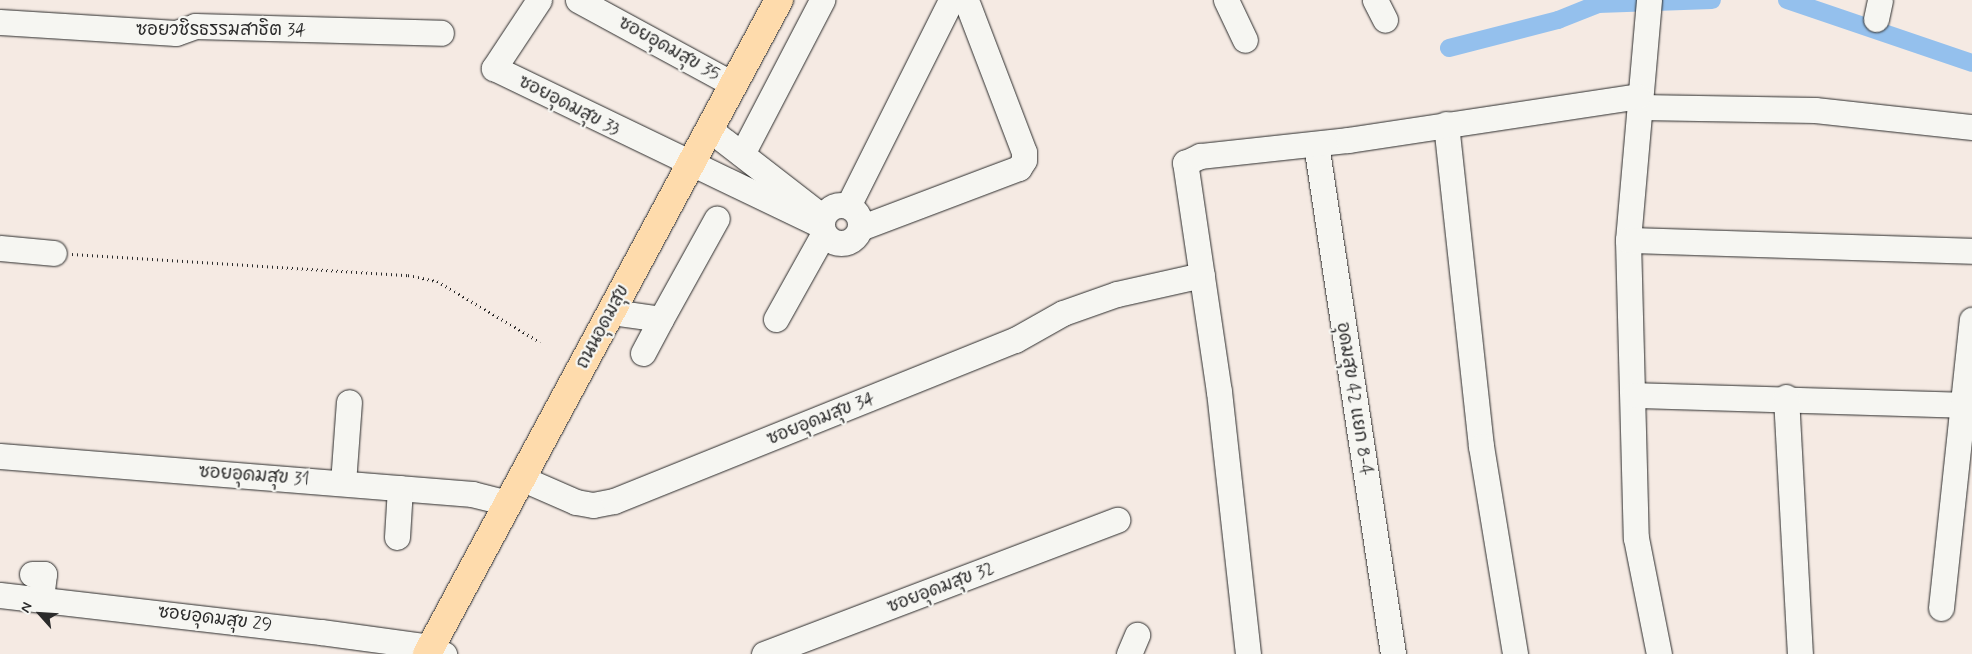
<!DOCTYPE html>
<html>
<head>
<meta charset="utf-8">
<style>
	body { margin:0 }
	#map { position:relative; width:1972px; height:654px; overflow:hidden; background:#f5eae3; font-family:Mynerve,"Playpen Sans Thai",sans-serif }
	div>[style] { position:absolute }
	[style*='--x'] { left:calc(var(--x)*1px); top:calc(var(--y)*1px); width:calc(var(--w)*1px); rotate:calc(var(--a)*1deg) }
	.canal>* { height:18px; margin:-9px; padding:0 9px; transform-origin:9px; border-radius:9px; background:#94c0ed }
	.path>* { height:3px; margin-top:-1.5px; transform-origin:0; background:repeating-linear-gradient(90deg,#2b2b2b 0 1px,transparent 0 5px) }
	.roads { filter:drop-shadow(0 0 1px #2b2b2b) drop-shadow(0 0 1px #2b2b2b) }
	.minor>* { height:25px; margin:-12.5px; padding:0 12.5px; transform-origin:12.5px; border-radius:12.5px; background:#f6f6f2 }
	.minor>.ring { margin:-12.5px; padding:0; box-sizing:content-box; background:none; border:25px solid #f6f6f2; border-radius:50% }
	.major>* { height:28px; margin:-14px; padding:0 14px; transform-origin:14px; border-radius:14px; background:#fedbac }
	span { translate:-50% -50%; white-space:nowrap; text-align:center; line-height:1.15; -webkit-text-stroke:4.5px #f6f6f2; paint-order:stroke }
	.street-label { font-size:18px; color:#2b2b2b }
	.north { position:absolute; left:15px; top:589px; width:50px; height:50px; -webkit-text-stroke:4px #f6f6f2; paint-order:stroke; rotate:296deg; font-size:14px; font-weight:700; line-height:20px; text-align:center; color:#2b2b2b }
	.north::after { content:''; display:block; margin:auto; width:18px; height:22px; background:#2b2b2b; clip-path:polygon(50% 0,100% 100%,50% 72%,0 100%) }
</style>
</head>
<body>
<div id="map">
	<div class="canal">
		<div style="--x:1787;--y:0;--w:195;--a:18.8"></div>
		<div style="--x:1449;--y:48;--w:113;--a:-14.4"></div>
		<div style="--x:1558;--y:20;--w:43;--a:-21.8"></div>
		<div style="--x:1598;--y:4;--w:114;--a:-2"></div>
	</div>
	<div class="path">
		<div style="--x:72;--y:254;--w:337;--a:3.6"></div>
		<div style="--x:408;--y:275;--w:30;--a:12"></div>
		<div style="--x:437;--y:281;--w:120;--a:30.6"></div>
	</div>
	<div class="roads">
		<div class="minor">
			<div style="--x:539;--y:0;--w:82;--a:123.5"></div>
			<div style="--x:494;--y:68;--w:364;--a:25.7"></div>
			<div style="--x:578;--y:0;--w:176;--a:28.5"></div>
			<div style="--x:1226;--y:0;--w:44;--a:64.6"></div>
			<div style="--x:1375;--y:0;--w:22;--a:63"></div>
			<div style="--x:1649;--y:0;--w:241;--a:95"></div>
			<div style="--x:1628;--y:240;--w:298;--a:88.5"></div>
			<div style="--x:1636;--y:538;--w:118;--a:78.8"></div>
			<div style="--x:1876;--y:19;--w:19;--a:-78"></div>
			<div style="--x:0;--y:22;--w:176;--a:3.6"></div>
			<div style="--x:176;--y:33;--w:20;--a:-20"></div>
			<div style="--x:195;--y:26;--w:246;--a:1.6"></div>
			<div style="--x:1640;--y:107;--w:175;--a:1"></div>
			<div style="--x:1815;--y:110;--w:158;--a:6.2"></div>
			<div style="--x:1446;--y:124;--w:324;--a:83.8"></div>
			<div style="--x:1481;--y:446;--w:211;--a:80.7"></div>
			<div style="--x:709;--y:129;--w:135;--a:37.8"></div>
			<div style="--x:1316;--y:144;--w:516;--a:81.41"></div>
			<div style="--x:742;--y:154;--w:174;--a:-62.5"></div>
			<div class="ring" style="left:822px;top:205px;width:13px;height:13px"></div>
			<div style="--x:848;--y:206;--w:228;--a:-63.4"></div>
			<div style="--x:860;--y:228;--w:170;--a:-20.7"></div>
			<div style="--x:1019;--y:168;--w:9;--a:-58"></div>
			<div style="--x:1024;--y:160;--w:8;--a:-90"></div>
			<div style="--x:1024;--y:152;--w:157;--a:-110.9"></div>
			<div style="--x:1628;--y:240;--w:344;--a:1.8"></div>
			<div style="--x:0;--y:248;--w:54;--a:5.3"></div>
			<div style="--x:612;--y:312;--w:49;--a:8.1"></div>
			<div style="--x:661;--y:319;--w:115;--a:-61"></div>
			<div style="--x:776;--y:319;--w:98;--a:-60.8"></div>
			<div style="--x:643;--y:353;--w:38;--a:-62"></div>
			<div style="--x:1634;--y:395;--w:338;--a:1.7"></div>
			<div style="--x:1786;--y:397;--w:257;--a:86.9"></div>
			<div style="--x:0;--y:456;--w:474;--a:4.6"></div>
			<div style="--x:472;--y:494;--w:37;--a:14"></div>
			<div style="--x:521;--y:478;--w:60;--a:23.6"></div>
			<div style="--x:576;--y:502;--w:17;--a:10"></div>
			<div style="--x:593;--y:505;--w:21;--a:-11"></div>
			<div style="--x:614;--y:501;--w:432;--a:-21.9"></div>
			<div style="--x:1015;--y:340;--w:55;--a:-29.4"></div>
			<div style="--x:1063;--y:313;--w:57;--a:-19.4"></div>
			<div style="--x:1117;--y:294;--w:87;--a:-12.6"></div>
			<div style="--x:343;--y:483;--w:81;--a:-85.8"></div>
			<div style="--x:397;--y:537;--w:49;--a:-86.5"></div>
			<div style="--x:32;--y:574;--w:12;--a:0"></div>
			<div style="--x:44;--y:574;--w:24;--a:97"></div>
			<div style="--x:0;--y:595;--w:323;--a:6.6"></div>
			<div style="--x:321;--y:632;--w:110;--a:7.8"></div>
			<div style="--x:430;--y:647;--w:16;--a:27"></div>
			<div style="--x:1941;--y:608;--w:290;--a:-83.9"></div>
			<div style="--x:764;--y:654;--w:378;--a:-20.8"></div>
			<div style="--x:1129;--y:654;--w:21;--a:-67"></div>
			<div style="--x:1248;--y:654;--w:264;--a:-96.3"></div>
			<div style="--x:1219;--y:392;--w:232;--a:-98.4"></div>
			<div style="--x:1185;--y:163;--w:17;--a:-25"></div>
			<div style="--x:1200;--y:156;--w:149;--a:-6.2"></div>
			<div style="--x:1348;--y:140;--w:293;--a:-8.6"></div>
		</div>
		<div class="major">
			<div style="--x:427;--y:654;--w:743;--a:-61.71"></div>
		</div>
	</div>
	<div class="street-label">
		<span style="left:221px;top:30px">ซอยวชิรธรรมสาธิต 34</span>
		<span style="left:669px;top:49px;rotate:29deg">ซอยอุดมสุข 35</span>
		<span style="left:569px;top:106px;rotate:27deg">ซอยอุดมสุข 33</span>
		<span style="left:603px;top:327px;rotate:-62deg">ถนนอุดมสุข</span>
		<span style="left:1354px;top:399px;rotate:81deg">อุดมสุข 42 แยก 8-4</span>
		<span style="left:821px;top:419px;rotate:-22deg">ซอยอุดมสุข 34</span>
		<span style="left:254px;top:476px;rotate:4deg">ซอยอุดมสุข 31</span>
		<span style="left:941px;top:588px;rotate:-21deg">ซอยอุดมสุข 32</span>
		<span style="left:215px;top:619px;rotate:7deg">ซอยอุดมสุข 29</span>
	</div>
	<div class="north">N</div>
</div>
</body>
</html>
